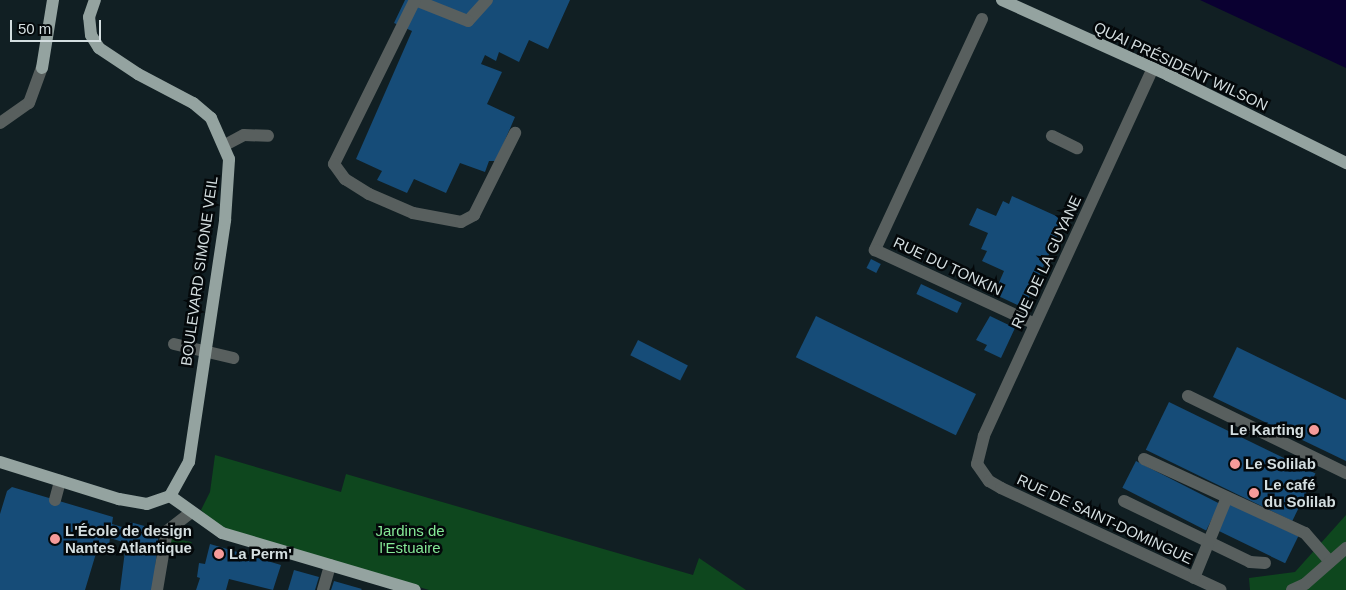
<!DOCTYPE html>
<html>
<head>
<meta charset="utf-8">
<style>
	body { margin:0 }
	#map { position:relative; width:1346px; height:590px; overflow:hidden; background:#111f23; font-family:Arial,sans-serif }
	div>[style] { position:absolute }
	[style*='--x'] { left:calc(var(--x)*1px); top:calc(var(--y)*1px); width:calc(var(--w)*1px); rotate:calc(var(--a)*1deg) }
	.green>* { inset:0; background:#0e471e; transform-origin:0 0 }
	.water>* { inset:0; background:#0a0031 }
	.building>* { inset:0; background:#164c78; transform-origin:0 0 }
	.minor>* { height:12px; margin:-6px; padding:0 6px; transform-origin:6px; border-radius:6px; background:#585f5e }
	.major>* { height:12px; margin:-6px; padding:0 6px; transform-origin:6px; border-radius:6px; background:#94a3a0 }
	.dots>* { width:14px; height:14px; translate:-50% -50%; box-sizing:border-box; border:2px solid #04080a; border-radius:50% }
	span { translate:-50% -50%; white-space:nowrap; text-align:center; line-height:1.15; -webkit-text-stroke:5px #04080a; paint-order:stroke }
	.street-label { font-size:15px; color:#d4dee0 }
	.poi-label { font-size:15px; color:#d4dee0; font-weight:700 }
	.right { translate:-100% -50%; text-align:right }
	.left { translate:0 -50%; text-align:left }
	.park-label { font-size:15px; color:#85e897 }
	.scale { position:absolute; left:10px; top:20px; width:91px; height:22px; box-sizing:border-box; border:2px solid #d4dee0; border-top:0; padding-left:6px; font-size:15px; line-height:18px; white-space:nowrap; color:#d4dee0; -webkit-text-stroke:4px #04080a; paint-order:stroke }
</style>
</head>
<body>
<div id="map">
	<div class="green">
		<div style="clip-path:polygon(215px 455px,341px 492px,346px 474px,693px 575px,699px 558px,746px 590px,429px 590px,240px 534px,216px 524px,201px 510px,210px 492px)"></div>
		<div style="clip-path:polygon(1346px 515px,1346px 590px,1250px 590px,1249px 578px,1295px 572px)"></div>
		<div style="left:171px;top:538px;width:21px;height:9px;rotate:11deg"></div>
	</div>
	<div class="water">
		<div style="clip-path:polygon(1200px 0,1346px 0,1346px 68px)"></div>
	</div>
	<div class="building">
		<div style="clip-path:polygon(405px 0,570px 0,548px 49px,529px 40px,519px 62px,499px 52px,496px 61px,485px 55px,481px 64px,502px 72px,487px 104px,515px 117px,496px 161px,489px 161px,485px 172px,460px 163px,446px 193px,414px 179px,407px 193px,377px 180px,382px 171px,356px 159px,412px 31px,394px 23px)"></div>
		<div style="clip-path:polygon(1012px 196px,1065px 220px,1024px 308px,994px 294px,1004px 271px,982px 261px,987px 251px,981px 249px,988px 233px,969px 225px,977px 208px,996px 216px,1003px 201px,1009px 204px)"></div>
		<div style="left:871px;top:259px;width:11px;height:10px;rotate:27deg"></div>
		<div style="left:977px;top:274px;width:18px;height:9px;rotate:22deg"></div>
		<div style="left:921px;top:284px;width:45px;height:11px;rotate:25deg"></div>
		<div style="left:816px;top:316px;width:178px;height:46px;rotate:26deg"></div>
		<div style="clip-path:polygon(990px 316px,1015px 328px,1001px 358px,984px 350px,987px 345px,976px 340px)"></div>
		<div style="left:638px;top:340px;width:56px;height:17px;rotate:27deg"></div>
		<div style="clip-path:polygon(1237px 347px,1346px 400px,1346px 461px,1213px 397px)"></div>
		<div style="left:1169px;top:402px;width:163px;height:53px;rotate:26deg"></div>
		<div style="left:1136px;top:461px;width:94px;height:30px;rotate:27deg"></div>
		<div style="clip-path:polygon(12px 487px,113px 517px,112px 524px,129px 529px,130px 522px,159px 530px,153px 590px,120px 590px,126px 543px,110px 538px,108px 553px,97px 550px,85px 590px,0 590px,0 514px,7px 491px)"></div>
		<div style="left:1230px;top:503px;width:76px;height:30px;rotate:26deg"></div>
		<div style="clip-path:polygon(210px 544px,281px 565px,273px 590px,229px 579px,226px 590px,196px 590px,200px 578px,197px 577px,199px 563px,205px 564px)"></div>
		<div style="clip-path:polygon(294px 570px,319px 577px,315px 590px,288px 590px)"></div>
		<div style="clip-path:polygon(334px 581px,362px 589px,361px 590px,331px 590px)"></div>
	</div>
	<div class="minor">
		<div style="--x:487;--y:0;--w:28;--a:132"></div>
		<div style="--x:468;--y:21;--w:57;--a:-158.4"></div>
		<div style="--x:415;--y:0;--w:183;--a:116.3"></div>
		<div style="--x:334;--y:164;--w:19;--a:54"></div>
		<div style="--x:345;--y:179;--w:28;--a:32"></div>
		<div style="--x:369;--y:194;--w:48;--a:23.4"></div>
		<div style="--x:413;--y:213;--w:49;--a:10.6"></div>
		<div style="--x:461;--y:222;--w:15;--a:-28"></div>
		<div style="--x:474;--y:215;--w:92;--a:-63.4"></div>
		<div style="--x:982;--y:19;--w:255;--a:114.9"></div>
		<div style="--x:875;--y:250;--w:176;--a:24.8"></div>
		<div style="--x:1153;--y:68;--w:405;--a:114.7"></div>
		<div style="--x:984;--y:436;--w:29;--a:104"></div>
		<div style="--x:977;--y:464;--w:21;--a:55"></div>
		<div style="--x:989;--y:481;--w:14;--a:30"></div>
		<div style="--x:1001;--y:488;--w:242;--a:24.9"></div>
		<div style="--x:0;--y:123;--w:35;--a:-35"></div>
		<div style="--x:29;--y:103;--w:37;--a:-70"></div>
		<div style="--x:1052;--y:136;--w:28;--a:26"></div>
		<div style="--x:225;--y:145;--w:21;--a:-28"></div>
		<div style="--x:244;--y:135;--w:24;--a:2"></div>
		<div style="--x:174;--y:344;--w:61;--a:13.3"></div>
		<div style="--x:1188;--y:396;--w:176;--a:26"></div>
		<div style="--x:1144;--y:459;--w:177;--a:24.7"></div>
		<div style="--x:1305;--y:533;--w:38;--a:49"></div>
		<div style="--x:55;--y:500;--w:20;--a:-75"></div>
		<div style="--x:1124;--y:501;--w:140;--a:25.8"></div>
		<div style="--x:1250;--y:562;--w:15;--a:4"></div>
		<div style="--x:1194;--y:578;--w:87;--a:-67.8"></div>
		<div style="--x:157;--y:590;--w:60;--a:-80.4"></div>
		<div style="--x:167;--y:531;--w:31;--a:-38"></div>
		<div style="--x:323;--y:590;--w:26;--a:-74"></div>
		<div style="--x:1292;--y:590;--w:14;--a:-25"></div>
		<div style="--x:1305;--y:584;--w:55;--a:-41.3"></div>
	</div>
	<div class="major">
		<div style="--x:1002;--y:0;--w:182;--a:24.3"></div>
		<div style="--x:1168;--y:75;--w:199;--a:26.3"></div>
		<div style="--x:42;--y:68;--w:69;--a:-80.8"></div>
		<div style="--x:0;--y:462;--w:125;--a:17.3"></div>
		<div style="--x:119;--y:499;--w:28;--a:10"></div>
		<div style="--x:147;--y:504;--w:24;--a:-19"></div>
		<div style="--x:170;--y:496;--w:39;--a:-61"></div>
		<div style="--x:189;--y:462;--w:245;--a:-81.5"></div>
		<div style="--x:225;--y:220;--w:61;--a:-86.2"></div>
		<div style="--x:229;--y:159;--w:45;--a:-113.7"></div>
		<div style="--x:211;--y:118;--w:23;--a:-140"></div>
		<div style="--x:193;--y:103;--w:62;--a:-152.2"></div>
		<div style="--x:138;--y:74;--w:47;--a:-146.3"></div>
		<div style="--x:99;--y:48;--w:15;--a:-122"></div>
		<div style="--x:91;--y:35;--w:18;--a:-96"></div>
		<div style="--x:89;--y:17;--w:18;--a:-71"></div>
		<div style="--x:170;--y:496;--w:64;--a:35.4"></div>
		<div style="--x:222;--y:533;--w:201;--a:16.5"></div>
	</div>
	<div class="dots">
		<div style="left:1314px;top:430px;background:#f59b9a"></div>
		<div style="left:1235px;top:464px;background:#f59b9a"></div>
		<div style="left:1254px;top:493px;background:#f59b9a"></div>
		<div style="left:55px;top:539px;background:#f59b9a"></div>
		<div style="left:219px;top:554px;background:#f59b9a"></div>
	</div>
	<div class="street-label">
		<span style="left:1181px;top:66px;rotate:25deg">QUAI PRÉSIDENT WILSON</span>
		<span style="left:1046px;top:262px;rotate:-65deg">RUE DE LA GUYANE</span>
		<span style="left:948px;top:266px;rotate:25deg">RUE DU TONKIN</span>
		<span style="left:199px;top:271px;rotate:-82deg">BOULEVARD SIMONE VEIL</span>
		<span style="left:1105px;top:519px;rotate:25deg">RUE DE SAINT-DOMINGUE</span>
	</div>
	<div class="poi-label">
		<span class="right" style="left:1304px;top:430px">Le Karting</span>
		<span class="left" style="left:1245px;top:464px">Le Solilab</span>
		<span class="left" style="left:1264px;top:493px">Le café<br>du Solilab</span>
		<span class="left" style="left:65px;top:539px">L'École de design<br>Nantes Atlantique</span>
		<span class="left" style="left:229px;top:554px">La Perm'</span>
	</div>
	<div class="park-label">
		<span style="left:410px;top:539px">Jardins de<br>l'Estuaire</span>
	</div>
	<div class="scale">50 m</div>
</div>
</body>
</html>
